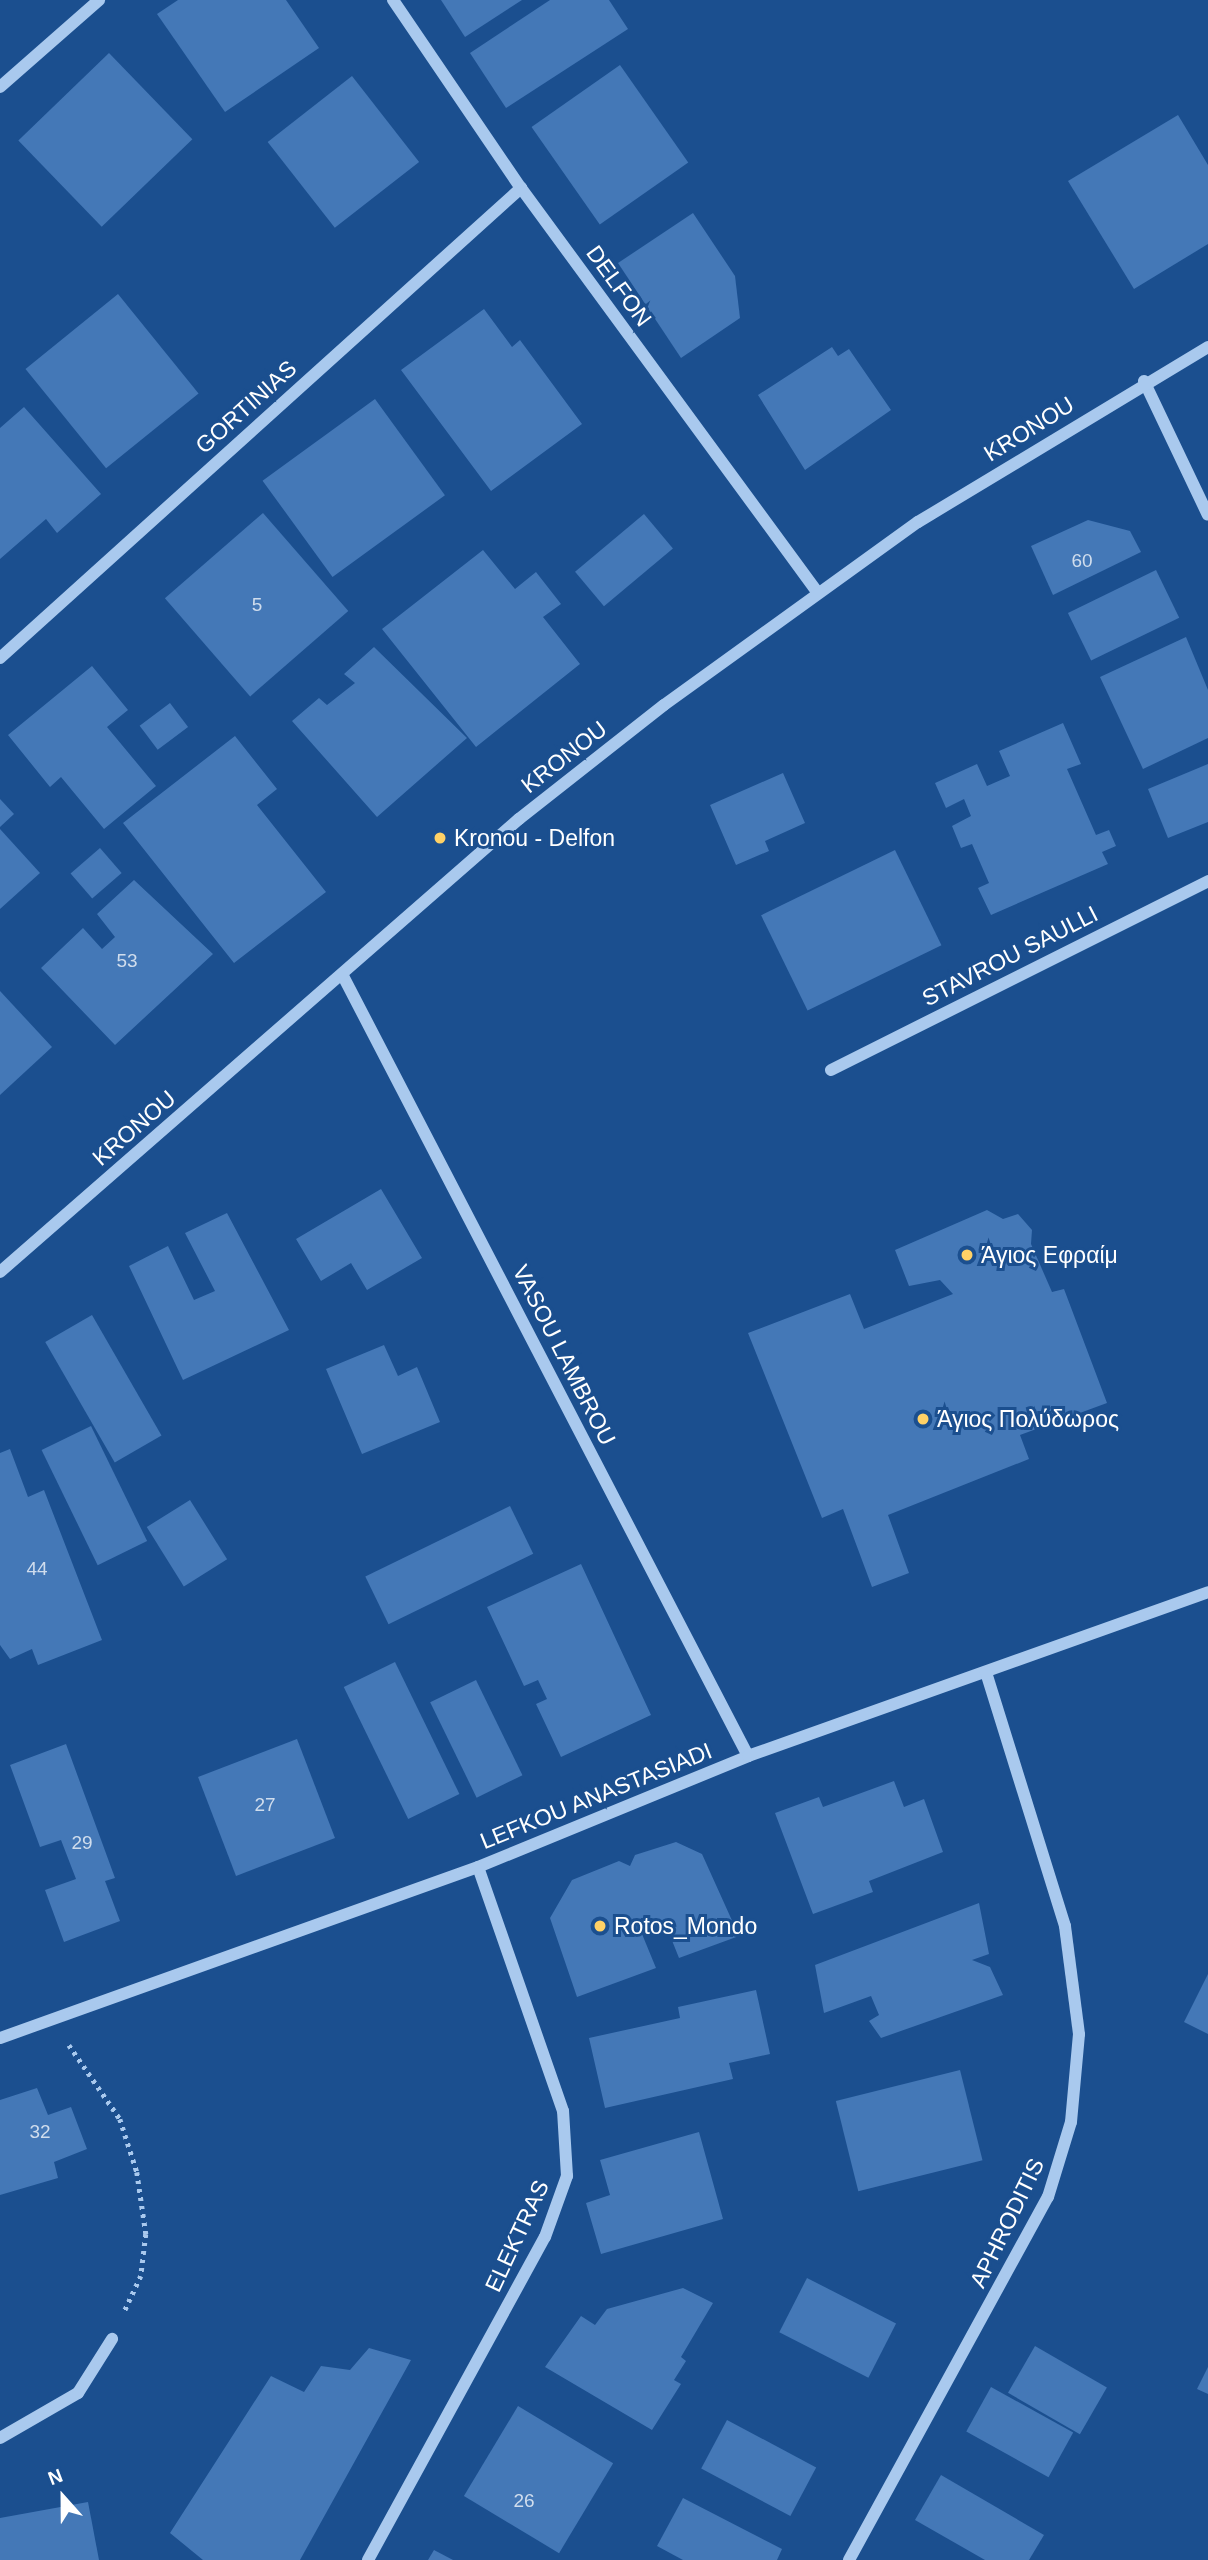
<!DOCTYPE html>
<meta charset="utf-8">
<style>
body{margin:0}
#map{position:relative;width:1208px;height:2560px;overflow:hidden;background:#1b4f8f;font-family:Helvetica,sans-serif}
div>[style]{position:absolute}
.building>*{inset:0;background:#4478b7;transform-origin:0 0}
.path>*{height:4.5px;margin-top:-2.25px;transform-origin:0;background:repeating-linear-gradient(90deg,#a9c9ee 0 3.5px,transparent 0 8.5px)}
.minor>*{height:12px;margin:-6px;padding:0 6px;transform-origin:6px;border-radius:6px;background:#a9c9ee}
.dots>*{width:19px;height:19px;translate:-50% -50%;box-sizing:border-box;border:4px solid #1b4f8f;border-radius:50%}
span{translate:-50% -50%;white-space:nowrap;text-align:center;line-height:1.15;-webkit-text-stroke:6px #1b4f8f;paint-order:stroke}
.number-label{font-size:19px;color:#d0dded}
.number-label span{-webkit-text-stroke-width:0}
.street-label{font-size:23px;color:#fff}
.poi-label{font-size:23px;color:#fff}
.left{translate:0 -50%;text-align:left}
.north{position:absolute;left:28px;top:2462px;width:70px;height:70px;-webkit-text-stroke:5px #1b4f8f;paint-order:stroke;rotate:339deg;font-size:19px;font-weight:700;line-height:28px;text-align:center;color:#fff}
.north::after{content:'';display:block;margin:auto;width:24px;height:32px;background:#fff;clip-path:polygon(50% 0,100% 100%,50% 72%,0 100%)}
</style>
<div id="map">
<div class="building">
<div style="clip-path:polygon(178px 0,286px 0,319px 48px,225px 112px,157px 14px)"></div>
<div style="clip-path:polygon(441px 0,522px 0,465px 37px)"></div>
<div style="clip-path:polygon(550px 0,609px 0,628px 29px,506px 108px,470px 53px)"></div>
<div style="left:109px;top:53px;width:120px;height:126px;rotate:46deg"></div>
<div style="left:620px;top:65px;width:119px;height:108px;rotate:55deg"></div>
<div style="left:352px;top:76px;width:109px;height:107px;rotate:52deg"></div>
<div style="clip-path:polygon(1178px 115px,1208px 165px,1208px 244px,1134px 289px,1068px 181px)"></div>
<div style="clip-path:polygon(693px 213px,735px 276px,740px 318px,681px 358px,618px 263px)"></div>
<div style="left:118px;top:294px;width:128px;height:119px;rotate:51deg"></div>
<div style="clip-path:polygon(484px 309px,512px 347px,520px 340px,582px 424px,491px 491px,401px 370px)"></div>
<div style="clip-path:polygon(832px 347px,838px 356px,849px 349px,891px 410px,805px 470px,758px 395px)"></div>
<div style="left:375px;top:399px;width:119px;height:139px;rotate:54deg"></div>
<div style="clip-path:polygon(24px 407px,101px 494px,57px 533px,46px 519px,0 559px,0 428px)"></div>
<div style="left:263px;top:513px;width:130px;height:130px;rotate:49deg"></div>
<div style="left:644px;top:514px;width:45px;height:90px;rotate:50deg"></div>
<div style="clip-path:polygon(1088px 520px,1130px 531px,1141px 552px,1053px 595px,1031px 546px)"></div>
<div style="clip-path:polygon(483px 550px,515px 589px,536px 572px,561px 604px,543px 617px,580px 664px,476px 747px,382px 629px)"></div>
<div style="left:1156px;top:570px;width:53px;height:98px;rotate:64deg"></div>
<div style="clip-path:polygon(1186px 637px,1208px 690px,1208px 738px,1143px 769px,1100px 677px)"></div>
<div style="clip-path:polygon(374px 647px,467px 738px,377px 817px,292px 721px,319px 698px,327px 705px,355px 683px,344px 674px)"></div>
<div style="clip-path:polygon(92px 666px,128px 710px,107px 727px,156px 786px,104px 829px,61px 777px,50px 787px,8px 735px)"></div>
<div style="left:170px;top:703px;width:30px;height:38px;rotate:53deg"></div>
<div style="clip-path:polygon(1063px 723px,1081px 764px,1067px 769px,1096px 835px,1109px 830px,1116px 846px,1102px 852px,1108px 864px,991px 915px,978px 888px,989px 883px,972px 844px,961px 848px,952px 826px,971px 816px,964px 799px,946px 808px,935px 783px,977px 764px,987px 786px,1010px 776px,999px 751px)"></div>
<div style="clip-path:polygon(235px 736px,277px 789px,257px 805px,326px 892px,234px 963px,123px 823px)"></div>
<div style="clip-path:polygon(1208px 764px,1208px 822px,1168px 838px,1148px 789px)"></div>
<div style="clip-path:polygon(783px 773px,805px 823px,765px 841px,769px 851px,736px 865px,710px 805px)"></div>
<div style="clip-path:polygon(0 799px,14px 814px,0 827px)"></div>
<div style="clip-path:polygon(0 829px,40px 873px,0 909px)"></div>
<div style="left:100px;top:848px;width:33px;height:39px;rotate:49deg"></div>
<div style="left:895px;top:850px;width:106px;height:149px;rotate:64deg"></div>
<div style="clip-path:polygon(134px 880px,213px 954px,115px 1045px,41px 968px,83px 928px,102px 949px,115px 937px,97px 914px)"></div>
<div style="clip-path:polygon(0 991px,52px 1047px,0 1095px)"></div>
<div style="clip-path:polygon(381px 1189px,422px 1258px,367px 1290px,351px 1263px,321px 1281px,296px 1239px)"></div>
<div style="clip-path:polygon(987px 1210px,1003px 1219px,1018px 1214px,1032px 1230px,1031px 1244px,1052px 1292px,1064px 1289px,1107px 1403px,1020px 1435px,1029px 1459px,888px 1515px,909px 1573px,872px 1587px,843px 1509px,822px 1518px,748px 1333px,850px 1294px,864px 1329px,953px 1294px,940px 1280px,909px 1286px,895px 1250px)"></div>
<div style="clip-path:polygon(227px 1213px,289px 1330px,183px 1380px,129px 1266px,168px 1246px,194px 1300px,215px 1291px,185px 1233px)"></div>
<div style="left:92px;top:1315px;width:139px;height:54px;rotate:60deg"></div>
<div style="clip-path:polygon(384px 1345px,398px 1376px,417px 1367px,440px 1422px,362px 1454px,326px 1369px)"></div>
<div style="left:91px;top:1426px;width:128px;height:55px;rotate:64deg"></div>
<div style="clip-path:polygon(10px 1449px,28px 1497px,44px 1490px,102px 1640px,38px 1665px,32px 1649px,10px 1659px,0 1645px,0 1453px)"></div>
<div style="left:190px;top:1500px;width:70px;height:51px;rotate:58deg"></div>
<div style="left:510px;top:1506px;width:53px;height:161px;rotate:64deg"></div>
<div style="clip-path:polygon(581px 1564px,651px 1715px,561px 1757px,536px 1704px,547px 1699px,538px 1680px,524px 1686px,487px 1607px)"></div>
<div style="left:395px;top:1662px;width:147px;height:57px;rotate:64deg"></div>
<div style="left:476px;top:1680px;width:106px;height:51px;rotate:64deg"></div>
<div style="left:297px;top:1739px;width:106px;height:106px;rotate:69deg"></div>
<div style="clip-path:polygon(66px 1744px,115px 1878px,105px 1881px,120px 1921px,64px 1942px,45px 1890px,76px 1879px,61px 1840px,40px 1847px,10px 1765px)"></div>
<div style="clip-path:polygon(894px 1781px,904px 1807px,924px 1799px,943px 1852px,869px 1881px,873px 1892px,813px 1914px,775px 1813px,819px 1797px,823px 1807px)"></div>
<div style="clip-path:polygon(676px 1842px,702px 1854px,739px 1936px,679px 1958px,665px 1923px,650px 1918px,642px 1934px,656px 1968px,577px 1997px,550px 1918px,572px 1880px,619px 1861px,630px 1866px,635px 1855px)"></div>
<div style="clip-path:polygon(979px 1903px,989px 1954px,972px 1960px,990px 1967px,1003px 1995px,881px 2038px,869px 2021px,879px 2015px,871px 1996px,824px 2013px,815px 1965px)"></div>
<div style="clip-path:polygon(1208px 1974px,1208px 2034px,1184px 2022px)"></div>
<div style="clip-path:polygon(756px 1990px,770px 2054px,729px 2063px,733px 2079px,605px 2108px,589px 2038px,680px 2018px,678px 2007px)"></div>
<div style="left:960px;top:2070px;width:93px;height:128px;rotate:76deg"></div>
<div style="clip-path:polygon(37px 2088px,48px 2115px,71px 2107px,87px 2149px,54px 2162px,58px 2178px,0 2195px,0 2100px)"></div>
<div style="clip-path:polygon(699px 2132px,723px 2219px,601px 2254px,586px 2203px,610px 2195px,600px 2160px)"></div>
<div style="left:807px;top:2278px;width:100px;height:61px;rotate:27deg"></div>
<div style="clip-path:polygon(683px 2288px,713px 2303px,681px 2357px,686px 2361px,674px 2380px,681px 2384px,652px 2430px,545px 2367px,581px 2316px,595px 2325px,607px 2309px)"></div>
<div style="left:1035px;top:2346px;width:83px;height:54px;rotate:30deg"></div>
<div style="clip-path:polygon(369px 2348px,411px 2360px,300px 2560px,203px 2560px,170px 2533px,271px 2376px,304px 2392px,321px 2366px,350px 2370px)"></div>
<div style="clip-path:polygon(1208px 2367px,1208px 2394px,1197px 2389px)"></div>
<div style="left:991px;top:2387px;width:94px;height:51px;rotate:29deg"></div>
<div style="left:518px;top:2406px;width:111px;height:105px;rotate:31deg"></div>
<div style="left:727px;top:2420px;width:101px;height:55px;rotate:28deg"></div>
<div style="clip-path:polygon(941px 2475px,1044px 2535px,1029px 2560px,985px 2560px,915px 2520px)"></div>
<div style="clip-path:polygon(683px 2498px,782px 2549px,777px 2560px,683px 2560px,657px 2546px)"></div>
<div style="clip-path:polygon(88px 2502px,99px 2560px,0 2560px,0 2518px)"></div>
<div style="clip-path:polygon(434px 2550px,453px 2560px,428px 2560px)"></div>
</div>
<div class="path">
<div style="left:69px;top:2045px;width:90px;rotate:55.4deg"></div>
<div style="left:120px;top:2119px;width:56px;rotate:72.2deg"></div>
<div style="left:137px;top:2172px;width:63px;rotate:81.7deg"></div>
<div style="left:146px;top:2234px;width:42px;rotate:96.8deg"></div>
<div style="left:141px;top:2276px;width:38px;rotate:115deg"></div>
</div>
<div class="minor">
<div style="left:393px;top:0;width:227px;rotate:55.8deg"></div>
<div style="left:521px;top:188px;width:502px;rotate:53.75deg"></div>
<div style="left:0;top:87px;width:132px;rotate:-41.3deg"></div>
<div style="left:1144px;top:381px;width:148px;rotate:64.5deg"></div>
<div style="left:0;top:658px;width:702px;rotate:-42.05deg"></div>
<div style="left:342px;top:974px;width:881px;rotate:62.56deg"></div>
<div style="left:831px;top:1070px;width:422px;rotate:-26.6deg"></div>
<div style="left:0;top:1272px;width:689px;rotate:-41.12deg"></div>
<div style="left:519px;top:819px;width:184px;rotate:-38.2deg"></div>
<div style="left:664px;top:705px;width:313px;rotate:-35.8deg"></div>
<div style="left:918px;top:522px;width:339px;rotate:-31.1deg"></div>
<div style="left:0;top:2038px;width:508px;rotate:-19.68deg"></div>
<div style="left:478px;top:1867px;width:292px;rotate:-22.3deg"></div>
<div style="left:748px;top:1756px;width:488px;rotate:-19.6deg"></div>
<div style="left:0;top:2438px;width:90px;rotate:-30deg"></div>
<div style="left:78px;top:2393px;width:64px;rotate:-57.8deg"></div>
<div style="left:368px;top:2560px;width:368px;rotate:-61.3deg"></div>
<div style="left:545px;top:2237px;width:65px;rotate:-70.2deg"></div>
<div style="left:567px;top:2176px;width:65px;rotate:-93.5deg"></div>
<div style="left:563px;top:2111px;width:258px;rotate:-109.2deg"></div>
<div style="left:849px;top:2560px;width:414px;rotate:-61.3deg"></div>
<div style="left:1048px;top:2197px;width:78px;rotate:-73deg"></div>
<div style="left:1071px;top:2122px;width:88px;rotate:-84.8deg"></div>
<div style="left:1079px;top:2034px;width:109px;rotate:-97.4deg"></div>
<div style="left:1065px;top:1926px;width:266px;rotate:-107.3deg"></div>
</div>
<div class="dots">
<div style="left:440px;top:838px;background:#ffd166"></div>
<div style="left:967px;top:1255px;background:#ffd166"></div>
<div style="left:923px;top:1419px;background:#ffd166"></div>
<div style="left:600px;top:1926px;background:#ffd166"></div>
</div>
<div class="number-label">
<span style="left:1082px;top:561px">60</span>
<span style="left:257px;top:605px">5</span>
<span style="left:127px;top:961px">53</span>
<span style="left:37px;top:1569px">44</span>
<span style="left:265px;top:1805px">27</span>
<span style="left:82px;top:1843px">29</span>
<span style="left:40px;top:2132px">32</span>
<span style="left:524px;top:2501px">26</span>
</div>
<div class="street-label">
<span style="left:619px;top:286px;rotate:54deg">DELFON</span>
<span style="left:246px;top:407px;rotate:-42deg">GORTINIAS</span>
<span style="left:1029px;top:429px;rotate:-32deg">KRONOU</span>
<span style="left:564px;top:757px;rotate:-38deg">KRONOU</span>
<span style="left:1010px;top:956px;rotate:-27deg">STAVROU SAULLI</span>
<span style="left:134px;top:1128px;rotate:-41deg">KRONOU</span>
<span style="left:564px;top:1355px;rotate:63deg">VASOU LAMBROU</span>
<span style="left:596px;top:1796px;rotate:-22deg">LEFKOU ANASTASIADI</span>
<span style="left:1007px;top:2223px;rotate:-64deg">APHRODITIS</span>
<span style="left:517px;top:2236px;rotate:-65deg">ELEKTRAS</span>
</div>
<div class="poi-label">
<span class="left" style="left:454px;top:838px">Kronou - Delfon</span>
<span class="left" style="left:981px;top:1255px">Άγιος Εφραίμ</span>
<span class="left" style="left:937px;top:1419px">Άγιος Πολύδωρος</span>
<span class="left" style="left:614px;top:1926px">Rotos_Mondo</span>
</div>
<div class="north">N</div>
</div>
